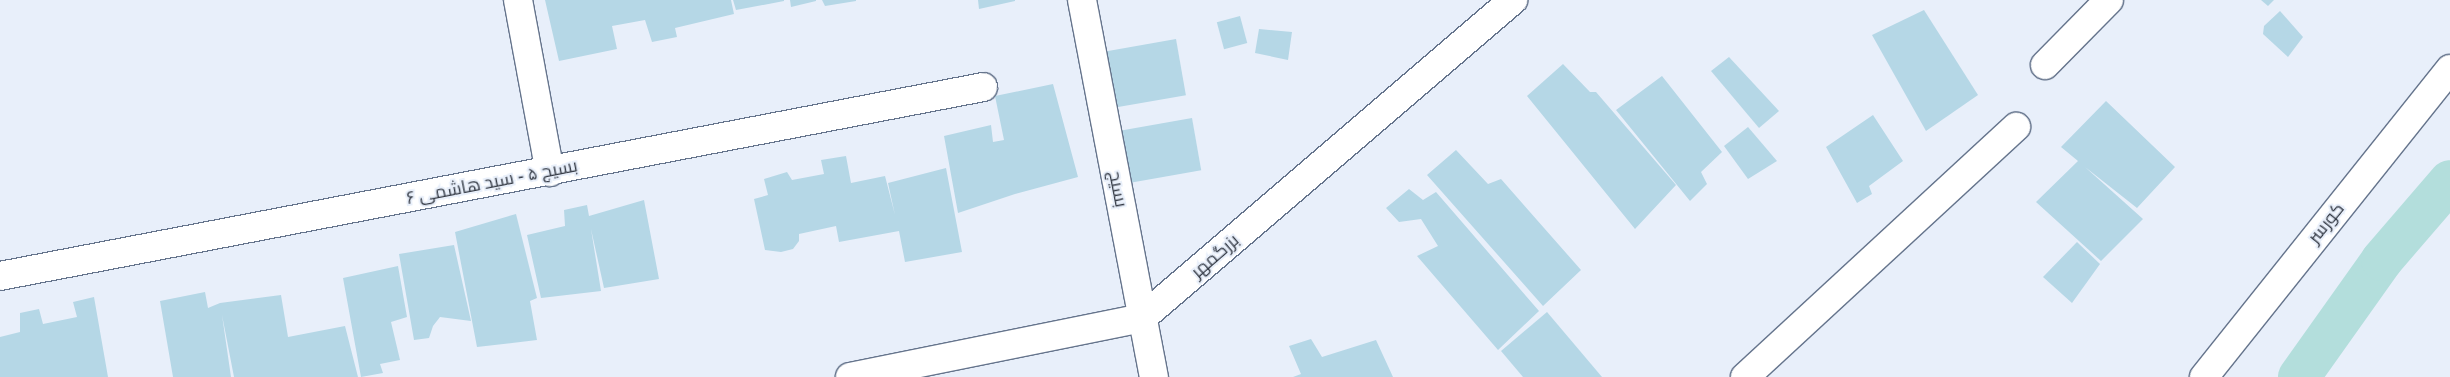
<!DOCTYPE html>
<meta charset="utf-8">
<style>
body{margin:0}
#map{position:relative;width:2450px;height:377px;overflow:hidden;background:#e8effa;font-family:Signika,Cairo,sans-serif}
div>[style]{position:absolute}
.canal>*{height:42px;margin:-21px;padding:0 21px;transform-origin:21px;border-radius:21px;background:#b3dedc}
.building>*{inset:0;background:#b5d7e6;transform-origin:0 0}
.roads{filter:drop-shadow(1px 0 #65748c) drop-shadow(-1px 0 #65748c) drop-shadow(0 1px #65748c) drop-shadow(0 -1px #65748c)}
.minor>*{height:28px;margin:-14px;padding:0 14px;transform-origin:14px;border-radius:14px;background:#fff}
span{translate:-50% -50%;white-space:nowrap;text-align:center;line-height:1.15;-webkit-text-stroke:4px #e8effa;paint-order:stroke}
.street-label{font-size:18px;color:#323843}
</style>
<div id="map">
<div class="canal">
<div style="left:2299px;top:377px;width:143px;rotate:-54.6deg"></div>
<div style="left:2382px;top:260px;width:104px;rotate:-49.3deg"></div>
</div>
<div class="building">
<div style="clip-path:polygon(545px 0,731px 0,734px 14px,675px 28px,677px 37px,652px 42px,645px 20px,612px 26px,617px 49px,559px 61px)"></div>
<div style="clip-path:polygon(733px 0,784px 0,784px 1px,736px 10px)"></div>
<div style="clip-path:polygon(790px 0,816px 0,816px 1px,791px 7px)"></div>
<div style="clip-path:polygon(822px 0,856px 0,856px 1px,825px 6px)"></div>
<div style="clip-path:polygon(978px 0,1015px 0,1015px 1px,979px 9px)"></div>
<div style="clip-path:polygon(2261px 0,2274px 0,2268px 6px)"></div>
<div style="clip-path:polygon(1924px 10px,1978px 95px,1926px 131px,1872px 35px)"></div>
<div style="clip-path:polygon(2280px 11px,2303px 37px,2288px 57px,2263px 34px,2264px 26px)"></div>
<div style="left:1240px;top:16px;width:28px;height:24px;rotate:75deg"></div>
<div style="clip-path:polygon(1259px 29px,1292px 32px,1288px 60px,1255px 53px)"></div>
<div style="left:1176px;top:39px;width:57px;height:79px;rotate:80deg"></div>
<div style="clip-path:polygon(1729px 57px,1779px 111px,1759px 128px,1711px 71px)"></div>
<div style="clip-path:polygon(1563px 64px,1590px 92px,1596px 92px,1676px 185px,1635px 229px,1527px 96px)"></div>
<div style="clip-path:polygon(1662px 76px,1722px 152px,1701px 172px,1707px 184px,1690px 201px,1616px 110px)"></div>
<div style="clip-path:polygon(1053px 84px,1078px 177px,1015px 194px,958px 213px,944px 136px,991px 125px,993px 142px,1004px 140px,995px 96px)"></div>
<div style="clip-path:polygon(2106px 101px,2175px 167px,2137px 208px,2085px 167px,2143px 219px,2101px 261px,2036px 202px,2078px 161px,2061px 147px)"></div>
<div style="clip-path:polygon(1873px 115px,1903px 161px,1869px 186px,1872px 194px,1857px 203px,1826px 147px)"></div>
<div style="left:1192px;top:118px;width:53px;height:79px;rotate:80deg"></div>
<div style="clip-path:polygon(1748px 127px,1777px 161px,1748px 179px,1724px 146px)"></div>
<div style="clip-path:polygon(1456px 150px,1488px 184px,1501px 179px,1581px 270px,1543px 306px,1427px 175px)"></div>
<div style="clip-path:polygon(846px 156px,851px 183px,885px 176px,895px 215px,888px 183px,946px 168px,962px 252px,905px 262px,899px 231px,839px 242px,836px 226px,799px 234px,799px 241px,793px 249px,781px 252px,765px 250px,754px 199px,768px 195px,764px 179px,787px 172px,792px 180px,824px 174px,821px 160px)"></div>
<div style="clip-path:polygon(1409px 189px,1423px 200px,1436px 192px,1539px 311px,1498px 350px,1417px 256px,1438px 246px,1421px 219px,1399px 222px,1386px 208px)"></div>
<div style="clip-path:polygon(644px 200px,659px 279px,604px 288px,591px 229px,601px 291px,541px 298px,527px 235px,565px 226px,564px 210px,587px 205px,589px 216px)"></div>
<div style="clip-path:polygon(516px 214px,537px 298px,530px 301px,537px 340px,477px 347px,455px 232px)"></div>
<div style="clip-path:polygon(2077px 242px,2100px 264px,2072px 303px,2043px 277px)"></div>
<div style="clip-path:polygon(454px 245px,471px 321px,440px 317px,433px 326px,429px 338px,414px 340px,399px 254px)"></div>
<div style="clip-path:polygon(398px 266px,407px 317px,391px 322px,400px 360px,380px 364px,383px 373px,361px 377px,343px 278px)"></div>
<div style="clip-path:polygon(205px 292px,208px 308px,220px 303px,281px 295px,288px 337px,345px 326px,358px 377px,234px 377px,222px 315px,231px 377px,173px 377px,160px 301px)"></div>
<div style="clip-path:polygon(94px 297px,108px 377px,0 377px,0 337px,20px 332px,20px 313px,39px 309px,43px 324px,77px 317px,73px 302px)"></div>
<div style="clip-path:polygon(1547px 312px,1602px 377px,1523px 377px,1501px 351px)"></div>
<div style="clip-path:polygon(1311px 339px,1322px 357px,1376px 340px,1393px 377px,1293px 377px,1301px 374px,1289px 346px)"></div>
</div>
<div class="roads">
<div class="minor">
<div style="left:518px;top:0;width:175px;rotate:79.5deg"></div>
<div style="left:1082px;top:0;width:384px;rotate:79.2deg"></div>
<div style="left:2045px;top:65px;width:91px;rotate:-45.4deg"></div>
<div style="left:0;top:276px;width:1001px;rotate:-10.88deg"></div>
<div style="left:850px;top:377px;width:298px;rotate:-11.4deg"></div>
<div style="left:1142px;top:318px;width:489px;rotate:-40.6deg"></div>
<div style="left:1745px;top:377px;width:369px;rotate:-42.7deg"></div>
<div style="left:2204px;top:377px;width:394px;rotate:-51.4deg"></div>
</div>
</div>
<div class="street-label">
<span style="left:492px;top:182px;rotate:-11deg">بسیج ۵ - سید هاشمی ۶</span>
<span style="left:1118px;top:189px;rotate:79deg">بسیج</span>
<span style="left:2326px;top:223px;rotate:-51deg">کورسر</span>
<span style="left:1215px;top:256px;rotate:-41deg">بزرگمهر</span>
</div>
</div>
